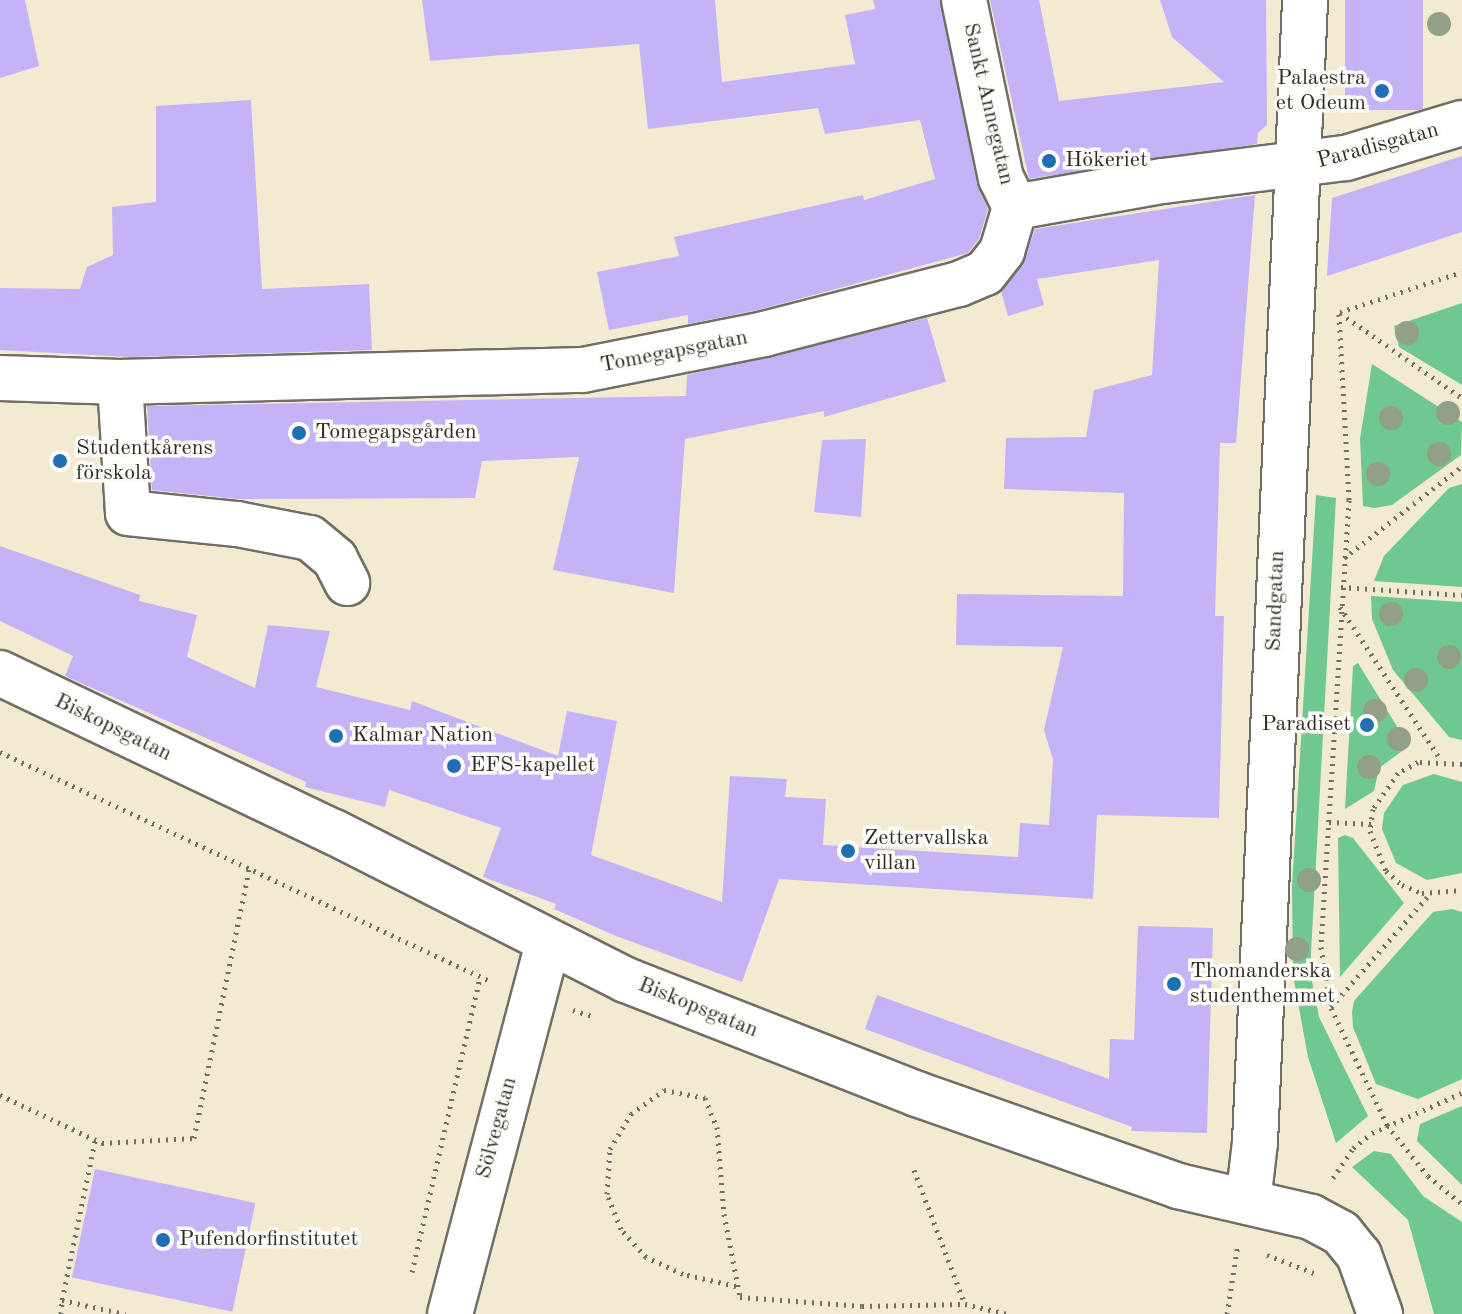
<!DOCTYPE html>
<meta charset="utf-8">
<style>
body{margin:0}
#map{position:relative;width:1462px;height:1314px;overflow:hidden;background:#f3ead2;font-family:"Old Standard TT",serif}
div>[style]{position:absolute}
.green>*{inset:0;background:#6ec88f}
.building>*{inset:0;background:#c5b3f7;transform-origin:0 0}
.path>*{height:5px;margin-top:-2.5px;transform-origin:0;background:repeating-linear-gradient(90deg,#716e65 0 2px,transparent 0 8px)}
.roads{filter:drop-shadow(2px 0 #716e65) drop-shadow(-2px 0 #716e65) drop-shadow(0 2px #716e65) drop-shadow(0 -2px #716e65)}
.minor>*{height:44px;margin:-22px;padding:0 22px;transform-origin:22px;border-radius:22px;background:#fff}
.trees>*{width:24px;height:24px;margin:-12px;border-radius:50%;background:#929f89}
.dots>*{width:22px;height:22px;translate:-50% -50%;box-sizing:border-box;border:4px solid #fdfcf7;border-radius:50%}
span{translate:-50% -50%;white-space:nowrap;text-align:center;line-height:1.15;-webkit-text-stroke:7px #fdfcf7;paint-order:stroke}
.poi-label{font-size:22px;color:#2b2b2b}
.right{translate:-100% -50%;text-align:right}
.left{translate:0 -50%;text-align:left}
.street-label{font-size:22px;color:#2b2b2b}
</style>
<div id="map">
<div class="green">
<div style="clip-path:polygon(1462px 303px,1462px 385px,1399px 347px,1394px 326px)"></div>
<div style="clip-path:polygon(1372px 364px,1462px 422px,1461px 455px,1392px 505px,1374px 508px,1363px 506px,1360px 439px)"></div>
<div style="clip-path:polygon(1462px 484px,1462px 587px,1374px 581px,1384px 556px,1449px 488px)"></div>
<div style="clip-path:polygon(1316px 495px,1336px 498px,1310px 971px,1319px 1017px,1368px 1116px,1336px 1143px,1308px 1057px,1293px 975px,1292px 886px)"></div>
<div style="clip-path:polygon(1371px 596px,1462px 602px,1462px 740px,1449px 737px,1393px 670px,1372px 619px)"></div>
<div style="clip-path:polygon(1358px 663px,1409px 746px,1379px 768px,1374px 791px,1345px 809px,1353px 666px)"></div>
<div style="clip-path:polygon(1434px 774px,1462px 782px,1462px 873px,1427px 880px,1396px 863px,1382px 829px,1384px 813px,1403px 785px)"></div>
<div style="clip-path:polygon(1345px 835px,1353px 838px,1404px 903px,1340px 977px,1338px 838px)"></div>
<div style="clip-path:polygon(1452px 909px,1462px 912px,1462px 1079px,1418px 1099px,1376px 1084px,1353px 1027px,1352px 1012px,1354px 1001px,1433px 912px)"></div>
<div style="clip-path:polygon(1462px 1106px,1462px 1185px,1417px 1141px,1420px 1124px)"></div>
<div style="clip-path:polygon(1374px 1151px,1391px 1154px,1423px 1196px,1462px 1222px,1462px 1314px,1434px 1314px,1408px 1220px,1352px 1167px)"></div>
</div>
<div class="building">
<div style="clip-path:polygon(0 0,25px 0,39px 66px,0 78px)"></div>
<div style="clip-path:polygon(422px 0,715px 0,722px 82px,855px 64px,845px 15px,875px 9px,873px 0,940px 0,977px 183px,988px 209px,979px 239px,968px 253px,758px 310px,688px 324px,688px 315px,609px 330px,597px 272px,679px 256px,674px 237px,863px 195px,864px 200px,935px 179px,920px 120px,825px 134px,818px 108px,648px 129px,639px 44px,430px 61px)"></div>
<div style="clip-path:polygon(990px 0,1039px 0,1059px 101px,1224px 82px,1172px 37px,1160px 0,1266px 0,1267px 125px,1258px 133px,1257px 144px,1029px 179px)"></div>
<div style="left:1345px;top:0;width:78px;height:110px"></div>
<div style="clip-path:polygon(251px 100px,262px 289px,369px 284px,372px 350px,129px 357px,0 350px,0 288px,80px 289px,87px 267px,113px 255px,112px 207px,156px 202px,156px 106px)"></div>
<div style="clip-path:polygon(1462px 156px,1462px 232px,1327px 276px,1332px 198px)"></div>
<div style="clip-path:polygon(1255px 195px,1236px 443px,1220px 443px,1215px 616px,1224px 616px,1219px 818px,1097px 815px,1093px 899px,779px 879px,742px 982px,616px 936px,554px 909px,556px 904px,483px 877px,501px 828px,389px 790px,385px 807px,305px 787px,306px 782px,65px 676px,73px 656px,0 621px,0 546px,140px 595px,139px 601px,197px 615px,187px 657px,255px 688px,268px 625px,330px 631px,316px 687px,410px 710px,412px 701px,558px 756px,567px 711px,617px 721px,591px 855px,722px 902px,730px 776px,787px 779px,785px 797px,826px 799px,823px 845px,1018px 857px,1020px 823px,1049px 825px,1053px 760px,1044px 730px,1063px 647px,956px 645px,957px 594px,1123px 596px,1124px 493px,1004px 489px,1006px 438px,1086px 437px,1094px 390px,1152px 375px,1159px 260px,1037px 279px,1044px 305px,1008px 316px,1001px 291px,1022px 266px,1035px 229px)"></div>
<div style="clip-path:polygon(927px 318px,946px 382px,824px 417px,824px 411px,685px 439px,674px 593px,553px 570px,579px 457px,482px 461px,475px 498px,237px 499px,152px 490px,147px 406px,686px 396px,687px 375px)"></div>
<div style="clip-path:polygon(866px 439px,861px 517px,814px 512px,822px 440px)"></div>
<div style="clip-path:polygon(1138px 926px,1213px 928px,1207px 1133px,1131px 1131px,1132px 1127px,865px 1029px,877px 995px,1109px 1079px,1110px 1039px,1134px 1040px)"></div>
<div style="left:95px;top:1169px;width:164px;height:111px;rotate:12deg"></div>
</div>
<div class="path">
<div style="left:1340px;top:312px;width:128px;rotate:-18.2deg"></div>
<div style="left:1340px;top:313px;width:149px;rotate:34.9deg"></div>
<div style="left:1339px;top:314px;width:186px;rotate:86.9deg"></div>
<div style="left:1349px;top:500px;width:448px;rotate:93.6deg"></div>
<div style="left:1321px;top:947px;width:62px;rotate:80.7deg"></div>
<div style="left:1331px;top:1008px;width:130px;rotate:64.4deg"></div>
<div style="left:1387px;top:1125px;width:65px;rotate:51.2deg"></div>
<div style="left:1428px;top:1176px;width:44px;rotate:39.5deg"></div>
<div style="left:1344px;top:558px;width:150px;rotate:-37.9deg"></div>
<div style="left:1341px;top:587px;width:121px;rotate:3.8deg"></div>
<div style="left:1340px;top:607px;width:183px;rotate:56.6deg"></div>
<div style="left:0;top:752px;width:543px;rotate:25.06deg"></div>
<div style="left:1462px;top:764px;width:44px;rotate:-177.4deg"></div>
<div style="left:1418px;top:762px;width:23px;rotate:151deg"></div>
<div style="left:1398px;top:773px;width:44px;rotate:124.8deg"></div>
<div style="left:1373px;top:809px;width:22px;rotate:98deg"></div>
<div style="left:1370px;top:831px;width:43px;rotate:68.2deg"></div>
<div style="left:1386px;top:871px;width:21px;rotate:41deg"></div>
<div style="left:1402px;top:885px;width:22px;rotate:22deg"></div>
<div style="left:1422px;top:893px;width:40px;rotate:-4.3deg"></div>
<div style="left:1329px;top:822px;width:42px;rotate:2.7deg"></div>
<div style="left:1331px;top:1007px;width:150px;rotate:-48.8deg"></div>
<div style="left:573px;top:1010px;width:22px;rotate:18deg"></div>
<div style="left:0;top:1095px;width:113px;rotate:25.2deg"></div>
<div style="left:102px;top:1143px;width:92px;rotate:-3.1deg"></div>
<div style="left:194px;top:1138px;width:274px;rotate:-78.4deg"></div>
<div style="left:95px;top:1141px;width:162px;rotate:101.7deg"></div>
<div style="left:62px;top:1300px;width:65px;rotate:12.5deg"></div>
<div style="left:914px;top:1170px;width:143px;rotate:69.2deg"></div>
<div style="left:965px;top:1304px;width:43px;rotate:13.4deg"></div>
<div style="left:1333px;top:1178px;width:36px;rotate:-56deg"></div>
<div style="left:1353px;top:1148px;width:24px;rotate:-38deg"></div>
<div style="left:1372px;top:1133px;width:98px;rotate:-24deg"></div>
<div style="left:1267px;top:1255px;width:50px;rotate:21deg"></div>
<div style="left:412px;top:1272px;width:303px;rotate:-77deg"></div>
<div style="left:736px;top:1286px;width:54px;rotate:-167.2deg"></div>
<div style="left:683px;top:1274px;width:41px;rotate:-155.3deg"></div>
<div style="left:646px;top:1257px;width:38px;rotate:-132deg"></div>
<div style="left:621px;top:1229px;width:38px;rotate:-112deg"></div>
<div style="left:607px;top:1194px;width:45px;rotate:-86.2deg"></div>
<div style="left:610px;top:1149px;width:41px;rotate:-59deg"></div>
<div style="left:631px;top:1114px;width:41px;rotate:-36deg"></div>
<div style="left:664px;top:1090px;width:42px;rotate:11deg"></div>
<div style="left:705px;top:1098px;width:31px;rotate:68deg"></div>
<div style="left:717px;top:1127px;width:87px;rotate:85.4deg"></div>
<div style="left:724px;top:1214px;width:85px;rotate:79.1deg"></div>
<div style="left:740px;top:1297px;width:122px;rotate:4.2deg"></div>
<div style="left:862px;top:1306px;width:103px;rotate:-1.1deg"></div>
<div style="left:61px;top:1314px;width:14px;rotate:-86deg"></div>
<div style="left:1227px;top:1314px;width:71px;rotate:-81.1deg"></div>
</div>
<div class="roads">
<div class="minor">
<div style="left:964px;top:0;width:182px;rotate:78.3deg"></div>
<div style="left:1001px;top:178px;width:32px;rotate:64deg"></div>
<div style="left:1015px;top:207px;width:150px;rotate:-10deg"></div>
<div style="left:1163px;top:181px;width:184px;rotate:-7.2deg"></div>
<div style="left:1346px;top:158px;width:121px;rotate:-16.8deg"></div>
<div style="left:0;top:378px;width:120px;rotate:1.9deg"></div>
<div style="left:120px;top:382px;width:463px;rotate:-1.5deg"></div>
<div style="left:583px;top:370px;width:185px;rotate:-11.2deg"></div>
<div style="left:764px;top:334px;width:201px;rotate:-14.4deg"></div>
<div style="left:959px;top:284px;width:28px;rotate:-23deg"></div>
<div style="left:985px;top:273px;width:28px;rotate:-52deg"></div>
<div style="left:1002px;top:251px;width:46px;rotate:-73.5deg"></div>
<div style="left:120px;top:382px;width:131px;rotate:86.5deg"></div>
<div style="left:128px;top:513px;width:110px;rotate:5.8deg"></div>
<div style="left:237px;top:524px;width:74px;rotate:10.9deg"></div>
<div style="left:310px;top:538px;width:33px;rotate:40deg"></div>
<div style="left:335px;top:559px;width:27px;rotate:63deg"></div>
<div style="left:0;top:673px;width:370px;rotate:25.5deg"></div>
<div style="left:334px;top:832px;width:327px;rotate:26.9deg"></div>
<div style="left:626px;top:980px;width:313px;rotate:21.4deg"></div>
<div style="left:917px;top:1094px;width:277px;rotate:19.4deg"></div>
<div style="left:1178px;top:1186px;width:137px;rotate:13.1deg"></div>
<div style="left:1311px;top:1217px;width:34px;rotate:28deg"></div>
<div style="left:1341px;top:1233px;width:28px;rotate:51deg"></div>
<div style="left:1359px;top:1255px;width:63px;rotate:70.4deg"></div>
<div style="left:1248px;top:1202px;width:60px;rotate:-83.3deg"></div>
<div style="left:1255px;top:1142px;width:1143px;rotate:-87.49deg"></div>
<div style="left:450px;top:1314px;width:384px;rotate:-75.2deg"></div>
</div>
</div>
<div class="trees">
<div style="left:1439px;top:24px"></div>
<div style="left:1407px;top:333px"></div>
<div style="left:1448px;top:413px"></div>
<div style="left:1391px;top:418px"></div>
<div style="left:1439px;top:454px"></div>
<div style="left:1378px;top:474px"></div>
<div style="left:1391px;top:614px"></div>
<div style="left:1449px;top:657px"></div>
<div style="left:1416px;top:680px"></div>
<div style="left:1375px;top:711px"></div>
<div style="left:1399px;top:739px"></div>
<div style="left:1369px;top:767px"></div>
<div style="left:1309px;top:880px"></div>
<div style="left:1297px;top:949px"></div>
</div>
<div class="dots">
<div style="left:1382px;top:91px;background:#1f6fb2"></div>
<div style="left:1049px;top:161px;background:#1f6fb2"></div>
<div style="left:299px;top:433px;background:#1f6fb2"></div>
<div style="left:60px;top:461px;background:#1f6fb2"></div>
<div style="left:1367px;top:725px;background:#1f6fb2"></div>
<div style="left:336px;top:736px;background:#1f6fb2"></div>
<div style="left:454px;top:766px;background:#1f6fb2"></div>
<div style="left:848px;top:851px;background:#1f6fb2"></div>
<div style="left:1174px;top:984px;background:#1f6fb2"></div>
<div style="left:163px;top:1240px;background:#1f6fb2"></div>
</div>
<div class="poi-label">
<span class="right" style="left:1366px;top:91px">Palaestra<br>et Odeum</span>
<span class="left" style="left:1065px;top:161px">Hökeriet</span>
<span class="left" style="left:315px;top:433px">Tomegapsgården</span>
<span class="left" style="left:76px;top:461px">Studentkårens<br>förskola</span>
<span class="right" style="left:1351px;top:725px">Paradiset</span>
<span class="left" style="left:352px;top:736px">Kalmar Nation</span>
<span class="left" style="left:470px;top:766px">EFS-kapellet</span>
<span class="left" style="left:864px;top:851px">Zettervallska<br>villan</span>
<span class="left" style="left:1190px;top:984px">Thomanderska<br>studenthemmet</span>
<span class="left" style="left:179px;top:1240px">Pufendorfinstitutet</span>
</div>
<div class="street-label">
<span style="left:988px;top:104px;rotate:77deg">Sankt Annegatan</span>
<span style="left:1378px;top:146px;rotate:-15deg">Paradisgatan</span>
<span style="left:674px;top:352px;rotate:-11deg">Tomegapsgatan</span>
<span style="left:1276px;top:601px;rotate:-88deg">Sandgatan</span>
<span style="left:113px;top:728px;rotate:26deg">Biskopsgatan</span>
<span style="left:698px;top:1008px;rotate:22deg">Biskopsgatan</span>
<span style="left:497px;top:1128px;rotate:-75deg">Sölvegatan</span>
</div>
</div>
